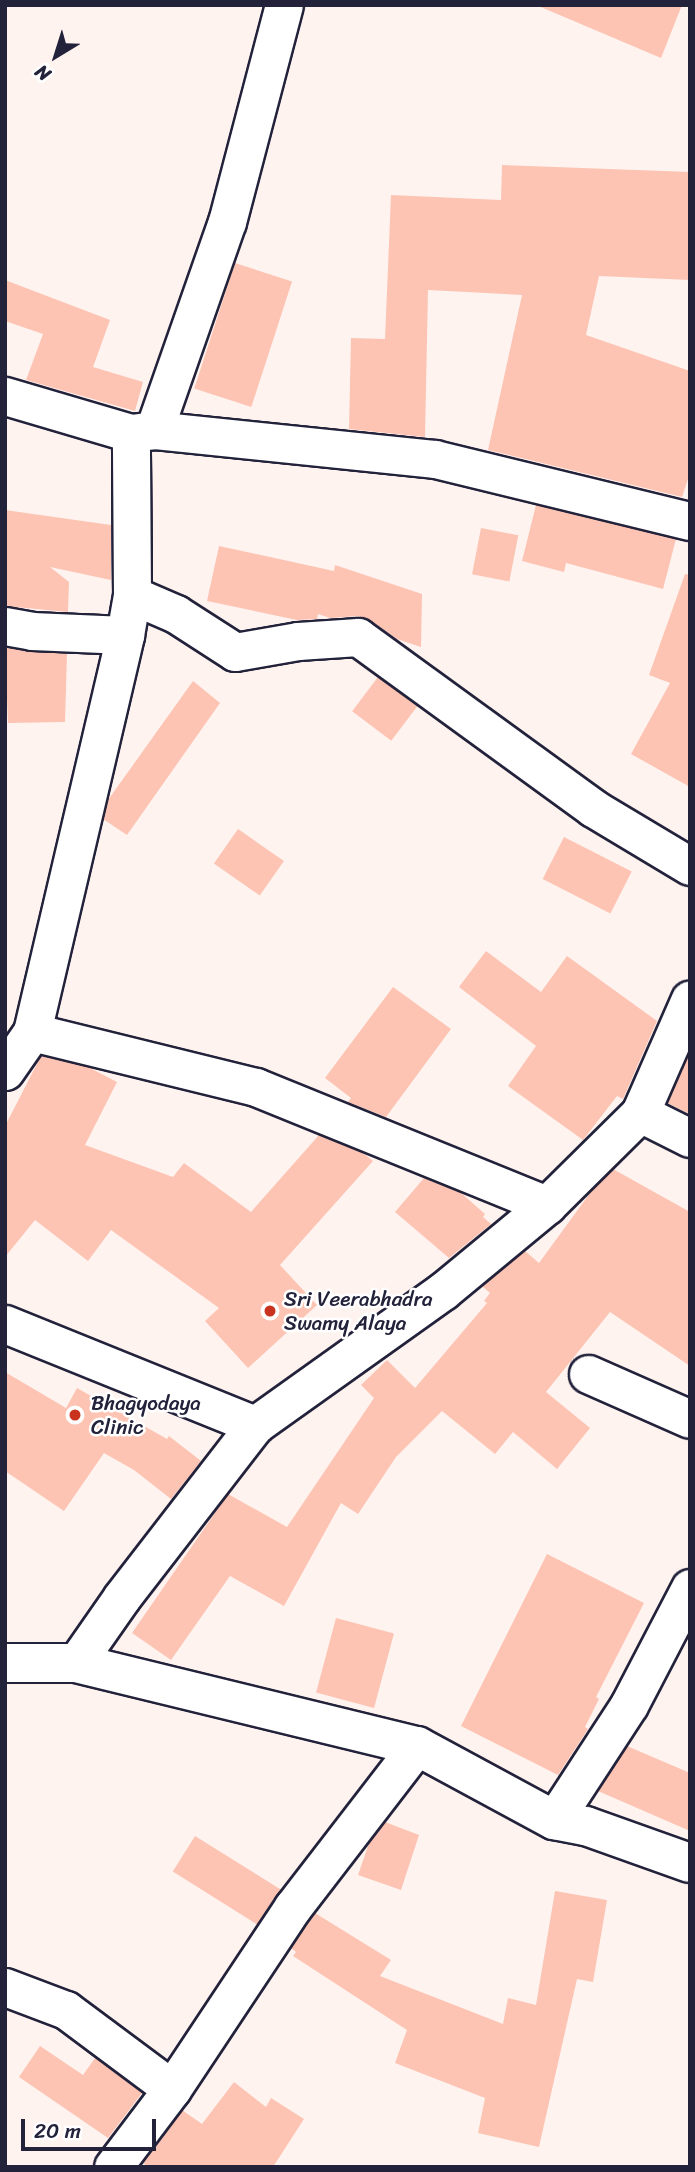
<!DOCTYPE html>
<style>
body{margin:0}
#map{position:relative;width:695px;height:2172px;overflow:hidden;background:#fff3f0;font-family:Sriracha,sans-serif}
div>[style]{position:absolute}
.building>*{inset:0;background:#fdc4b3;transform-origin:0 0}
.roads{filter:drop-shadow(2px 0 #22223b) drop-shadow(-2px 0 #22223b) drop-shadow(0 2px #22223b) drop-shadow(0 -2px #22223b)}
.minor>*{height:37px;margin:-18.5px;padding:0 18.5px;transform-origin:18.5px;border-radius:18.5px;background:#fff}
.tertiary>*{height:38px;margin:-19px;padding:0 19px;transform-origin:19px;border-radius:19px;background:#fff}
.dots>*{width:19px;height:19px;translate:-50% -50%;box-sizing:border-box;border:4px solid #fff;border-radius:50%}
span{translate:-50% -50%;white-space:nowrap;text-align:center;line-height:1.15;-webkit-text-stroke:5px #fff;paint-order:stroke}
.poi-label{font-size:21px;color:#22223b}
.left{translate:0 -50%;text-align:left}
.frame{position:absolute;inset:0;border:7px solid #22223b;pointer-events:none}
.north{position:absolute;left:21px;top:21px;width:70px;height:70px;-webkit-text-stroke:5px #fff;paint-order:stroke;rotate:218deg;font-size:19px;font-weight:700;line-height:28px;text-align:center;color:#22223b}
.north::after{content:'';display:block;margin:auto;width:24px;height:32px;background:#22223b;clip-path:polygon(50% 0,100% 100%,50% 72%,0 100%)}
.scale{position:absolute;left:21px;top:2119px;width:135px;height:32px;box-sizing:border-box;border:4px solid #22223b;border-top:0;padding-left:9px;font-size:21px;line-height:24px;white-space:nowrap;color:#22223b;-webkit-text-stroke:5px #fff;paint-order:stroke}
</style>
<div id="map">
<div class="building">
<div style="clip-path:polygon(536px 5px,682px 5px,661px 58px)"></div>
<div style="clip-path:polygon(502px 165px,690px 172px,690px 280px,599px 276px,586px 335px,690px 371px,690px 473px,682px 497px,488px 450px,522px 295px,428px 290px,425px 437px,349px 429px,351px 338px,385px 339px,391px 195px,501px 200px)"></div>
<div style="left:235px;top:263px;width:60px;height:132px;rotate:18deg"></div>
<div style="clip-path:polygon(5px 280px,110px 320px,93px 367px,143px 382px,135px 411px,26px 380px,43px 334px,5px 321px)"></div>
<div style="clip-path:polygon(536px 505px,676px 539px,663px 589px,566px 563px,564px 572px,522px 561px)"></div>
<div style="clip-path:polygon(5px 510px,111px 525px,111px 580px,50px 567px,69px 582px,68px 612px,5px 606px)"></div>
<div style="left:481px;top:528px;width:38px;height:47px;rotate:11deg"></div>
<div style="clip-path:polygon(219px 546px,334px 571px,335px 565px,422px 594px,421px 647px,397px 639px,370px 620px,358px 616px,330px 618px,318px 614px,317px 619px,297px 620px,207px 601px)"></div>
<div style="clip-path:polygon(685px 574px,690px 575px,690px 787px,631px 754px,670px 683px,649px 675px)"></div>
<div style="clip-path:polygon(5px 647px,67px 654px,65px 722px,8px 723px)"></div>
<div style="left:378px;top:677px;width:49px;height:43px;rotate:37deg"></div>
<div style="clip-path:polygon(193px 681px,220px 703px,127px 835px,103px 819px,108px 800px)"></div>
<div style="left:238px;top:829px;width:56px;height:42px;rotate:35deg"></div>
<div style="left:564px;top:837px;width:76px;height:47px;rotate:27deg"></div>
<div style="clip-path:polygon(486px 951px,541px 992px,567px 956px,657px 1021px,623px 1099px,617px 1096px,583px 1140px,508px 1086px,536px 1046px,459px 987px)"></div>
<div style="clip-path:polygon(393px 987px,451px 1029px,386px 1117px,348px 1102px,351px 1098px,325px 1078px)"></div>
<div style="clip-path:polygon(690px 1052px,690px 1114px,667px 1103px)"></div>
<div style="clip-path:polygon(41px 1056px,88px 1067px,117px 1082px,85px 1145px,173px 1177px,184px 1163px,251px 1212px,319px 1135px,363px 1153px,373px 1161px,280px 1265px,317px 1305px,248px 1368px,205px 1321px,219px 1308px,111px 1230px,88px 1261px,35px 1220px,5px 1257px,5px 1126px)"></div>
<div style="clip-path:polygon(613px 1169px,690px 1212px,690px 1366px,610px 1312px,546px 1392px,590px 1428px,557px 1469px,513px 1432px,495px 1454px,442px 1411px,396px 1457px,358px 1514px,341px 1503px,284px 1606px,230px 1576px,171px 1660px,132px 1633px,228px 1494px,287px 1527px,374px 1398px,361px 1385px,387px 1360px,415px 1388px,487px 1303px,484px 1301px,490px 1293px,482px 1286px,525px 1251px,539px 1263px,593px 1189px)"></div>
<div style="clip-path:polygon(424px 1178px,461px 1193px,485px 1214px,483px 1217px,491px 1224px,449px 1258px,395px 1212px)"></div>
<div style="clip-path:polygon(5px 1372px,66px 1408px,77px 1388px,167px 1439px,169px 1436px,201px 1461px,171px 1499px,134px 1470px,104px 1453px,64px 1511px,5px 1471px)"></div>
<div style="clip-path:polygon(547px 1554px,644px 1603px,596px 1697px,599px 1699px,585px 1727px,588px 1729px,558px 1775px,461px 1726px)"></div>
<div style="left:336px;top:1618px;width:60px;height:77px;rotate:15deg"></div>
<div style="clip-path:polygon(627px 1746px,690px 1773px,690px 1831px,598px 1791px)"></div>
<div style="clip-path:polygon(385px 1822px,419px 1835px,401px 1890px,358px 1875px,369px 1843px)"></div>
<div style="left:195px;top:1836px;width:101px;height:42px;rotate:32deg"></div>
<div style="clip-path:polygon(555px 1891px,607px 1900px,593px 1982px,577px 1979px,539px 2147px,478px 2133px,485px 2098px,395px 2063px,407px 2030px,293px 1956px,296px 1952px,291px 1948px,315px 1913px,391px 1960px,380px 1976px,503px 2024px,508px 1998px,536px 2005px)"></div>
<div style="clip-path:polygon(40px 2046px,83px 2075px,95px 2058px,142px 2093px,108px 2138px,19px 2077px)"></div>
<div style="clip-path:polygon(234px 2082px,266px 2107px,271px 2098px,304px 2119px,273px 2167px,148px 2167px,143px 2163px,182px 2110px,202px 2124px)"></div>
</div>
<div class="roads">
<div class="minor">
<div style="left:5px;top:396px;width:131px;rotate:16.4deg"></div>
<div style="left:154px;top:430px;width:220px;rotate:-70.7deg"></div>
<div style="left:227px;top:222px;width:224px;rotate:-75.3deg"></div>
<div style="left:132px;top:595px;width:48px;rotate:23.4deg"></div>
<div style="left:176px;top:614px;width:70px;rotate:32.8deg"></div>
<div style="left:235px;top:652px;width:64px;rotate:-9.9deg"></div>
<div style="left:298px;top:641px;width:60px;rotate:-3.8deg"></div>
<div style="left:358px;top:637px;width:291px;rotate:36deg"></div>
<div style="left:593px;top:808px;width:113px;rotate:30.9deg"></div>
<div style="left:5px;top:626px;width:27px;rotate:10deg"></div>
<div style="left:32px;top:631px;width:93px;rotate:2.5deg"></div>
<div style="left:125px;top:635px;width:41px;rotate:-80.1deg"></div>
<div style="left:132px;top:595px;width:162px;rotate:-90.4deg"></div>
<div style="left:131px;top:433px;width:23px;rotate:-7deg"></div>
<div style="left:154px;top:430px;width:282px;rotate:5.9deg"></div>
<div style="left:435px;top:459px;width:262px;rotate:13.7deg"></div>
<div style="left:32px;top:1032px;width:408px;rotate:-76.8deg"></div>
<div style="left:5px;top:1071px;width:47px;rotate:-55.3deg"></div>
<div style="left:32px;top:1032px;width:231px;rotate:13.8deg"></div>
<div style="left:256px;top:1087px;width:314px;rotate:22.1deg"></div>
<div style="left:640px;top:1113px;width:56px;rotate:26.6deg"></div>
<div style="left:5px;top:1324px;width:270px;rotate:22deg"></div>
<div style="left:588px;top:1374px;width:111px;rotate:23.8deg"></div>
<div style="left:76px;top:1663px;width:80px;rotate:-55.1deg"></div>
<div style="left:122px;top:1597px;width:217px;rotate:-52.3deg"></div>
<div style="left:255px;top:1425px;width:231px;rotate:-35.5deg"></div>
<div style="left:443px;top:1291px;width:135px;rotate:-39.6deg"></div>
<div style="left:547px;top:1205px;width:131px;rotate:-44.7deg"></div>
<div style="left:640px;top:1113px;width:124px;rotate:-66.3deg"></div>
<div style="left:554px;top:1820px;width:137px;rotate:-56.9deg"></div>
<div style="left:629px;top:1705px;width:132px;rotate:-62.5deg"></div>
<div style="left:5px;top:1987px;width:65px;rotate:20.7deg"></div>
<div style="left:66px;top:2010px;width:132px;rotate:36.7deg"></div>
<div style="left:172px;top:2089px;width:219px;rotate:-56.4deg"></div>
<div style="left:293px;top:1907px;width:203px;rotate:-52.4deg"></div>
<div style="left:113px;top:2167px;width:98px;rotate:-52.9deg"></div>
</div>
<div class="tertiary">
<div style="left:5px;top:1663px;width:71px"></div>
<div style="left:76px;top:1663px;width:351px;rotate:13.7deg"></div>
<div style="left:417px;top:1746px;width:156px;rotate:28.4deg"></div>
<div style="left:554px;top:1820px;width:33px;rotate:11deg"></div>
<div style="left:586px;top:1826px;width:110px;rotate:19.6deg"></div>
</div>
</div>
<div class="dots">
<div style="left:270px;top:1311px;background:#c8321e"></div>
<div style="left:75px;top:1415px;background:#c8321e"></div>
</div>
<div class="poi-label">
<span class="left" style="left:284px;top:1311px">Sri Veerabhadra<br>Swamy Alaya</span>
<span class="left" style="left:91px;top:1415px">Bhagyodaya<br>Clinic</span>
</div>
<div class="frame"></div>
<div class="north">N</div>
<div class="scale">20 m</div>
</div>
